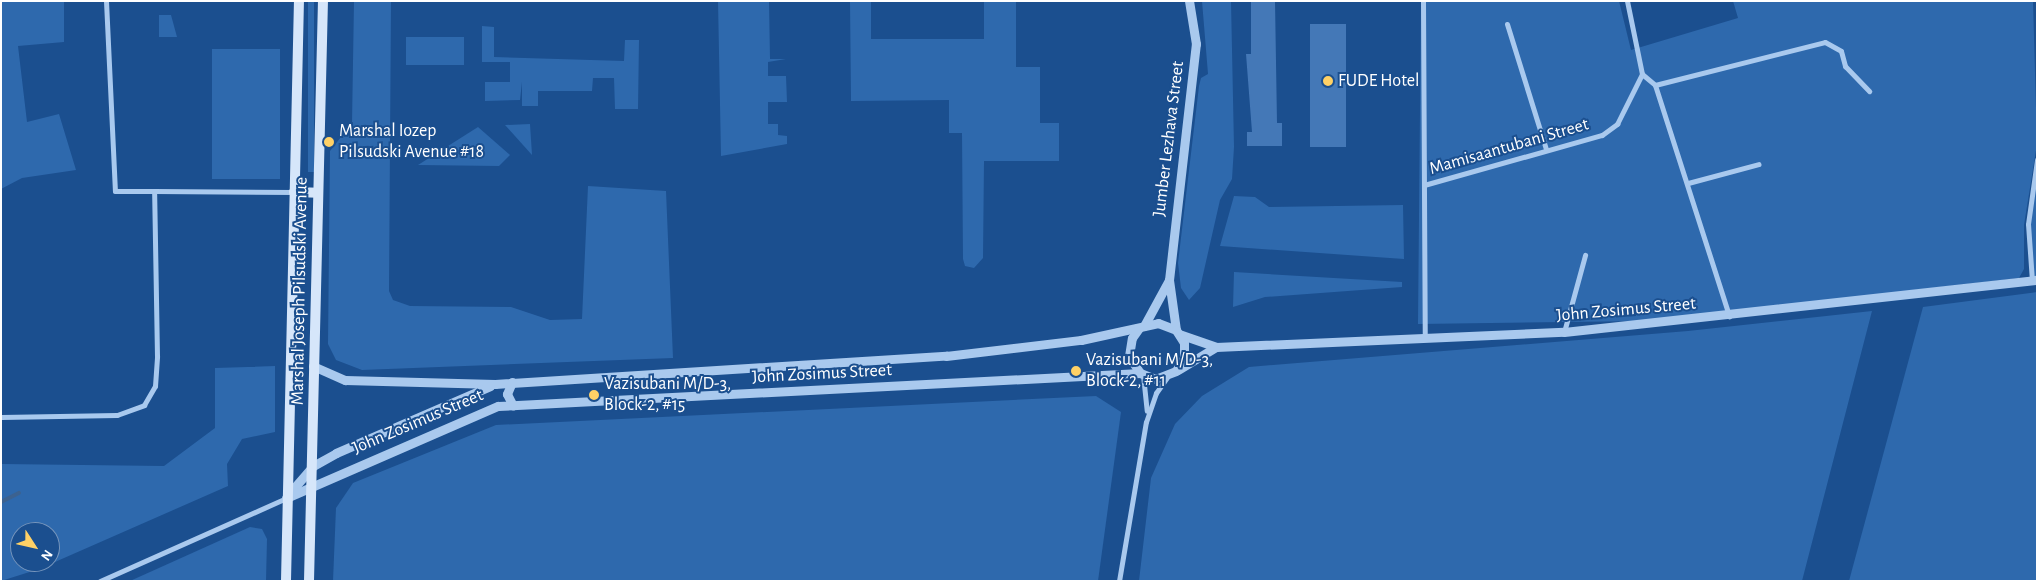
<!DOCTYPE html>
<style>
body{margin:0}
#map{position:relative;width:2038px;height:582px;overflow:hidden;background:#1b4f8f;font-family:"Alegreya Sans",sans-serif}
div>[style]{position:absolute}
.green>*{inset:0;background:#2e69ad;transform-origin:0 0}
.stream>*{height:4px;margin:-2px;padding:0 2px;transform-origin:2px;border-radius:2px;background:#3c6290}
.building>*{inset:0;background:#4478b7;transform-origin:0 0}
.minor>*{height:5px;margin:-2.5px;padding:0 2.5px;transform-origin:2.5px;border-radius:2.5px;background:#a9c9ee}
.tertiary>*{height:9px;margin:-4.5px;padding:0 4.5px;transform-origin:4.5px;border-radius:4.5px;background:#a9c9ee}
.secondary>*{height:10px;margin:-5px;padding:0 5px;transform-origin:5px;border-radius:5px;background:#d6e6fa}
.dots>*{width:14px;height:14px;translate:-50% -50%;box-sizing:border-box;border:2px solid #1b4f8f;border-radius:50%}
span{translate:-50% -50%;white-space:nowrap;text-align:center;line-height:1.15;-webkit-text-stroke:4px #1b4f8f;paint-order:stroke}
.poi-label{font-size:18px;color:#fff}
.left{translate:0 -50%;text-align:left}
.street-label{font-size:18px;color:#fff}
.frame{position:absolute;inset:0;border:2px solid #fff;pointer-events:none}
.north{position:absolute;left:10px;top:522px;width:50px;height:50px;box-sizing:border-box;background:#1b4f8f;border:1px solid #7695bc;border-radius:50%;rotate:125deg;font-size:14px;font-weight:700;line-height:20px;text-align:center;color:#fff}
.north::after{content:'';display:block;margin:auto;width:18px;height:22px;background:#ffd166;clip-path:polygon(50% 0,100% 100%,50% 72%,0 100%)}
</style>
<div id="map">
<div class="green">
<div style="clip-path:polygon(1px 1px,64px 1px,64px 42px,18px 46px,27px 122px,59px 114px,76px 170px,22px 178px,1px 189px)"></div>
<div style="left:308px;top:1px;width:6px;height:171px"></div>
<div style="clip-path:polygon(354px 1px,391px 1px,389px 291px,393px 300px,410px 306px,511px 307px,550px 320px,582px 319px,588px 186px,666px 191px,673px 358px,362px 370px,336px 360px,328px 344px,330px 151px,352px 123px)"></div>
<div style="clip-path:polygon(718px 1px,769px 1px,770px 59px,786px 59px,768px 62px,768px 76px,786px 76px,787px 102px,768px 102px,768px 124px,778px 124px,778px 135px,787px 136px,787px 144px,721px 156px)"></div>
<div style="clip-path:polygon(850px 1px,871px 1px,871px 39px,984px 39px,984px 1px,1016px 1px,1016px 67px,1040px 67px,1040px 123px,1059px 123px,1059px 161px,984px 161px,983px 258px,974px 268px,965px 266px,963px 259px,962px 133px,949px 133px,949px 100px,851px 101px)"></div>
<div style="clip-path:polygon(1202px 1px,1231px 1px,1234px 147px,1232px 179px,1220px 200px,1200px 288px,1189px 300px,1181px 288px,1178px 263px,1199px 86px,1201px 78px,1208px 74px)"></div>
<div style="clip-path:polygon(1421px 1px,1619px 1px,1631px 50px,1738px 18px,1733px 1px,2033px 1px,2037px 144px,2024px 225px,2024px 269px,2019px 278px,1649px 321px,1418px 324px)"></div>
<div style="clip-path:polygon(159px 15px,171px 15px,177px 37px,159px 37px)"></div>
<div style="clip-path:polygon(482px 26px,494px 27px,494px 57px,624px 61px,625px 40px,639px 40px,638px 109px,615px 109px,614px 78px,593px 78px,592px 91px,538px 91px,538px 106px,522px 106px,522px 82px,520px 100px,485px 101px,485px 82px,510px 82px,510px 62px,482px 62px)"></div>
<div style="left:406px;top:37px;width:58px;height:28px"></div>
<div style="left:212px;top:49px;width:68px;height:130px"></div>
<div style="clip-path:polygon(530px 124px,532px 155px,505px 125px)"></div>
<div style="clip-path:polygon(478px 127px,510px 155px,499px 166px,418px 165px)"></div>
<div style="clip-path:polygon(2037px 160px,2037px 280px,2032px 281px,2028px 224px)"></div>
<div style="clip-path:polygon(1234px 196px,1255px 197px,1269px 207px,1403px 205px,1404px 259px,1220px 246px)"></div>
<div style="clip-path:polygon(1234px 272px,1402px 282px,1402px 287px,1265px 297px,1233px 307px)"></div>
<div style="clip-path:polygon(2037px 292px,2037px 581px,1849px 581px,1923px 307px)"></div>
<div style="clip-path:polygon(1872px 311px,1802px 581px,1139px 581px,1151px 478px,1175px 424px,1202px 396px,1249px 367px,1688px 331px)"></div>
<div style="clip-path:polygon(evenodd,275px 366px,275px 432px,242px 439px,227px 464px,228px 486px,39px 569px,1px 581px,1px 464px,164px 466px,215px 428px,215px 368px,275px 366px,20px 532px,50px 532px,50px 562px,20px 562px,20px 532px)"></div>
<div style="clip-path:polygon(1096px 396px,1121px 412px,1098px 581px,333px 581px,336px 508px,353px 483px,496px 425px)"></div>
<div style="clip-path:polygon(250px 527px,262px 529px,267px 539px,266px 581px,130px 581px)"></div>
</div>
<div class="stream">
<div style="left:1px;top:502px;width:20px;rotate:-27deg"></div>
</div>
<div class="building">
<div style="clip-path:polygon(1251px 1px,1275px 1px,1277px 123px,1282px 123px,1282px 146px,1247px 146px,1247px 132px,1252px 132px,1246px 54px,1251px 54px)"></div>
<div style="left:1310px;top:24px;width:36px;height:123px"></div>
</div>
<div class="minor">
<div style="left:106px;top:1px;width:190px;rotate:87.3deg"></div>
<div style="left:115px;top:191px;width:39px"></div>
<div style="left:1423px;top:1px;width:336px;rotate:89.7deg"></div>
<div style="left:1507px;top:24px;width:131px;rotate:72.7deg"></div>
<div style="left:1642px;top:74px;width:17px;rotate:40deg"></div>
<div style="left:1655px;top:85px;width:243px;rotate:72.2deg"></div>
<div style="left:1655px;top:85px;width:175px;rotate:-14.2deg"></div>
<div style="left:1825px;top:42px;width:18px;rotate:29deg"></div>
<div style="left:1841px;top:51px;width:16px;rotate:75deg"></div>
<div style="left:1845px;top:66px;width:35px;rotate:46deg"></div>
<div style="left:1688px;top:183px;width:73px;rotate:-15deg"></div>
<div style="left:1424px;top:185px;width:185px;rotate:-15.7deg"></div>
<div style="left:1602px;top:135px;width:19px;rotate:-36deg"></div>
<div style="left:1617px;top:124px;width:56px;rotate:-63.4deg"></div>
<div style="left:1642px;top:74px;width:75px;rotate:-101.6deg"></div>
<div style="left:2032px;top:281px;width:57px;rotate:-94deg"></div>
<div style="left:2028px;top:224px;width:65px;rotate:-82deg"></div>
<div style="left:1564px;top:332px;width:80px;rotate:-74.7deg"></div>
<div style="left:1143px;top:375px;width:36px;rotate:84deg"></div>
<div style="left:1px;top:417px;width:116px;rotate:-1deg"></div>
<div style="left:117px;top:415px;width:29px;rotate:-20deg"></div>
<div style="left:144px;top:405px;width:22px;rotate:-60deg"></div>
<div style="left:155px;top:386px;width:30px;rotate:-86deg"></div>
<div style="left:157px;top:356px;width:165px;rotate:-91deg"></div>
<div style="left:154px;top:191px;width:140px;rotate:0.4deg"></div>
<div style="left:100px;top:581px;width:204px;rotate:-24deg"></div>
<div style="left:1119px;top:581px;width:161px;rotate:-80.4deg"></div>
<div style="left:1146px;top:422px;width:31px;rotate:-71deg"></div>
<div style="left:1156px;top:393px;width:21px;rotate:-55deg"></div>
</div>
<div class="tertiary">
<div style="left:1169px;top:280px;width:50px;rotate:82deg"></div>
<div style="left:1144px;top:326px;width:52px;rotate:-61.5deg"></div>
<div style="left:1169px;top:280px;width:238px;rotate:-83.5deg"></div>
<div style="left:1196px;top:44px;width:44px;rotate:-99.2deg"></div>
<div style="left:1179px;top:334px;width:39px;rotate:19deg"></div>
<div style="left:1216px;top:347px;width:348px;rotate:-2.5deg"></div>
<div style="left:1564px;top:332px;width:476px;rotate:-6.3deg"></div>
<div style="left:313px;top:366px;width:35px;rotate:24deg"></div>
<div style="left:345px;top:380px;width:150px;rotate:1.5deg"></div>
<div style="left:495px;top:384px;width:452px;rotate:-3.6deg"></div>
<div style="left:946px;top:356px;width:136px;rotate:-6.8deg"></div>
<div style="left:1081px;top:340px;width:79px;rotate:-12.4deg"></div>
<div style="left:1158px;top:323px;width:19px;rotate:21deg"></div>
<div style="left:1176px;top:330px;width:15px;rotate:58deg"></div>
<div style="left:1184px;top:343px;width:15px;rotate:90deg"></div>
<div style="left:1184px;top:358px;width:15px;rotate:122deg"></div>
<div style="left:1176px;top:371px;width:22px;rotate:159deg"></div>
<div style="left:1155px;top:379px;width:16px;rotate:-158deg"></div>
<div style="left:1140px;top:373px;width:20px;rotate:-123deg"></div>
<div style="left:1129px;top:356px;width:18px;rotate:-81deg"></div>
<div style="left:1132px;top:338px;width:12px;rotate:-55deg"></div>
<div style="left:1178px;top:370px;width:44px;rotate:-31.2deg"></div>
<div style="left:512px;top:382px;width:13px;rotate:113deg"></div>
<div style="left:507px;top:394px;width:13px;rotate:63deg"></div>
<div style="left:287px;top:496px;width:40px;rotate:-49deg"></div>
<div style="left:313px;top:466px;width:26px;rotate:-29deg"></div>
<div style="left:336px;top:453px;width:168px;rotate:-23.5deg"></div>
<div style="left:286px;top:498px;width:231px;rotate:-23.5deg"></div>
<div style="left:498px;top:406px;width:643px;rotate:-2.94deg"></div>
</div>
<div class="secondary">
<div style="left:294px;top:192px;width:24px;rotate:2deg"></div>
<div style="left:286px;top:581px;width:580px;rotate:-88.72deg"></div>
<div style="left:309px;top:581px;width:580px;rotate:-88.62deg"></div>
</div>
<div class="dots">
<div style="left:1328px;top:81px;background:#ffd166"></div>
<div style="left:329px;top:142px;background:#ffd166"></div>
<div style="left:1076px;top:371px;background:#ffd166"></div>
<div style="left:594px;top:395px;background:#ffd166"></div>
</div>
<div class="poi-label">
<span class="left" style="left:1338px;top:81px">FUDE Hotel</span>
<span class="left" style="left:339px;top:142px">Marshal Iozep<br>Pilsudski Avenue #18</span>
<span class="left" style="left:1086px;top:371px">Vazisubani M/D-3,<br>Block-2, #11</span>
<span class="left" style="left:604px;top:395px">Vazisubani M/D-3,<br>Block-2, #15</span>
</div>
<div class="street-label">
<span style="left:1169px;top:139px;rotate:-83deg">Jumber Lezhava Street</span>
<span style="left:1509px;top:147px;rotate:-16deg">Mamisaantubani Street</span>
<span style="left:300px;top:291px;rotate:-89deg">Marshal Joseph Pilsudski Avenue</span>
<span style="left:1626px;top:310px;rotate:-5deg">John Zosimus Street</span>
<span style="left:822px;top:374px;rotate:-3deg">John Zosimus Street</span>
<span style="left:418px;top:422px;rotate:-23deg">John Zosimus Street</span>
</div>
<div class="frame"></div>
<div class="north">N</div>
</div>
